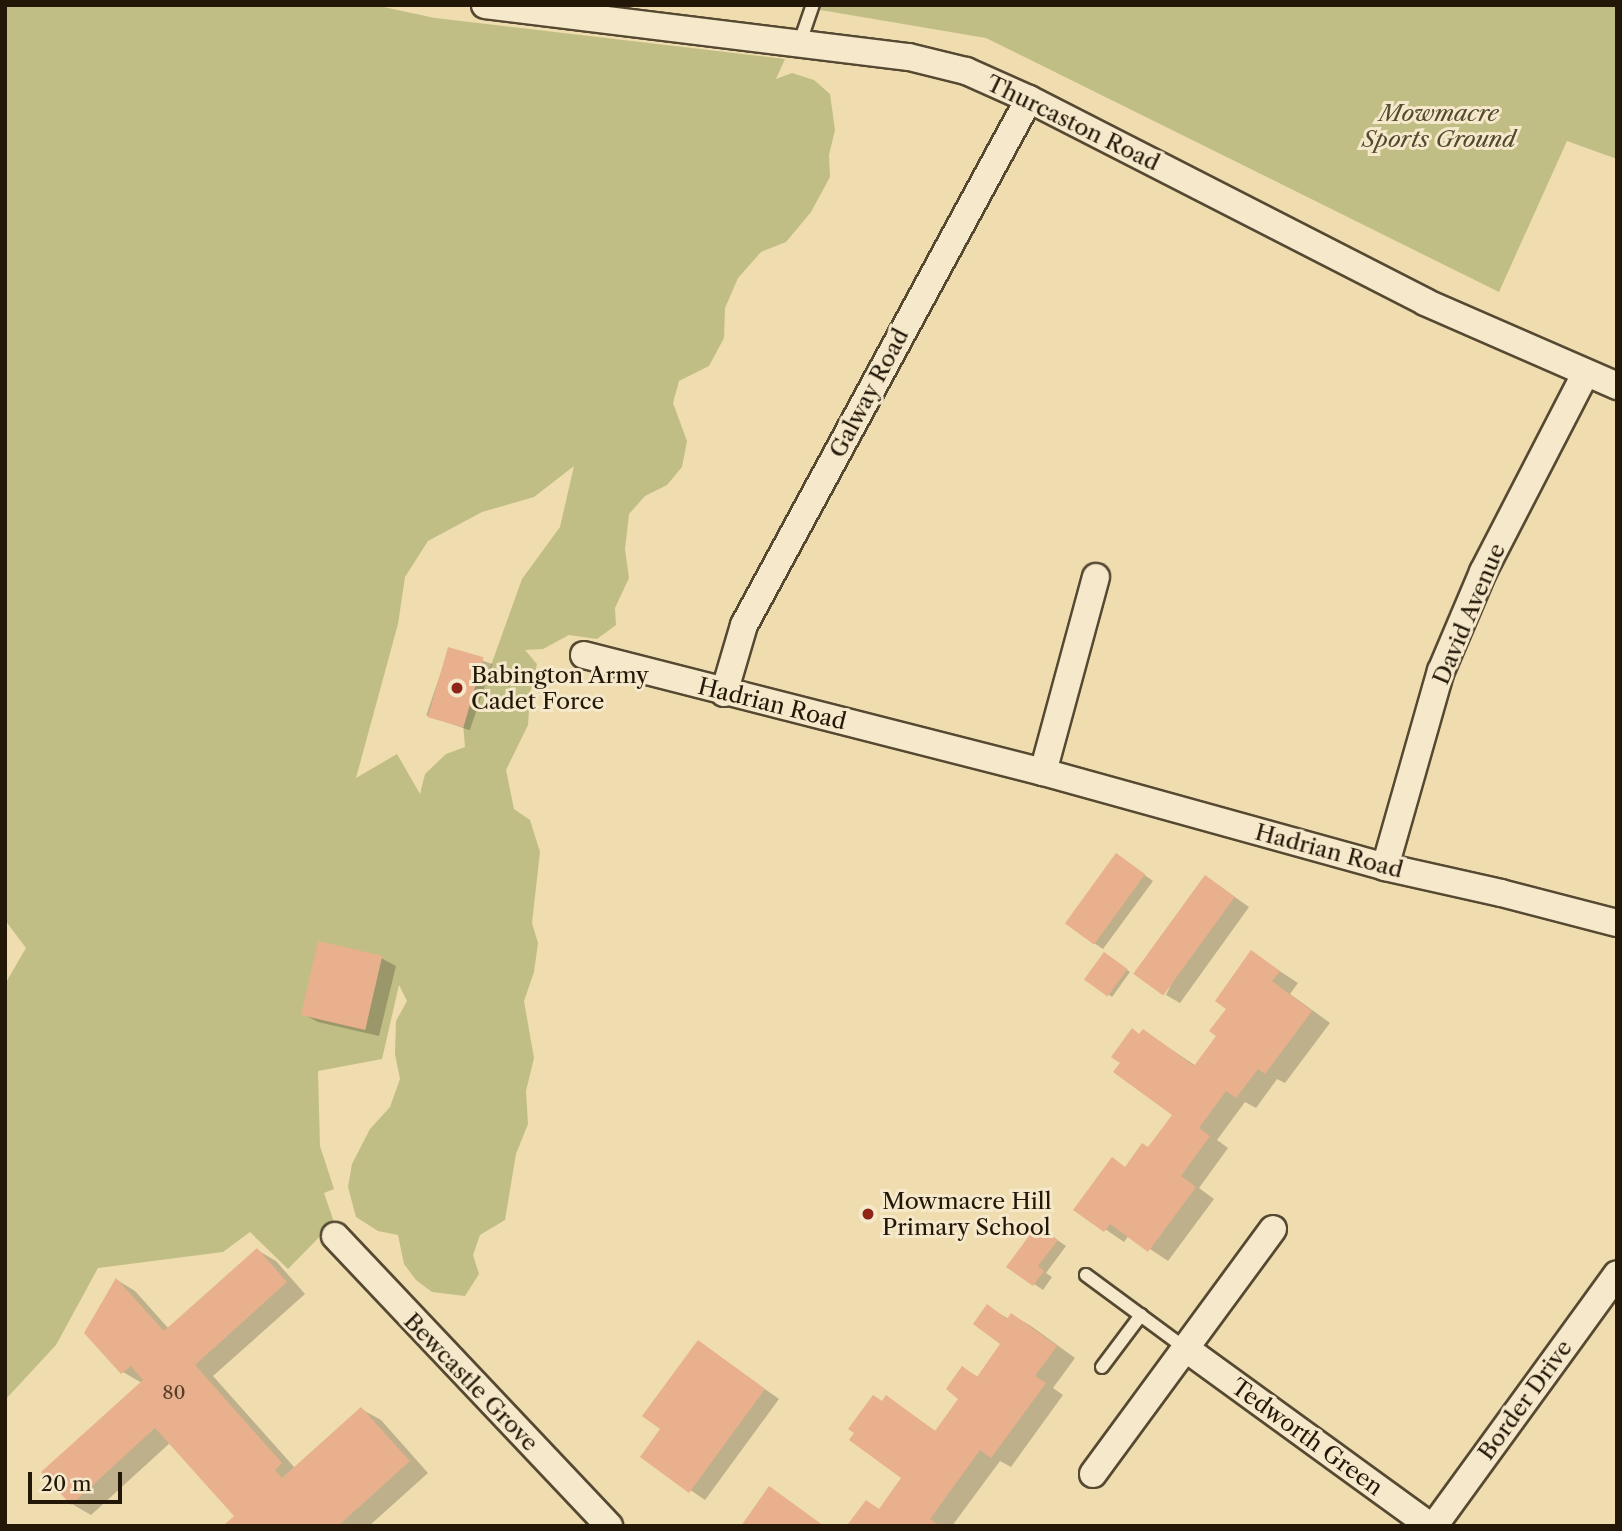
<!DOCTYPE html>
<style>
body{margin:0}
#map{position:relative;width:1622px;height:1531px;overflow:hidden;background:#efdcaf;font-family:"Libre Caslon Text",serif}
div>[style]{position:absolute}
.green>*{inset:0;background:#c1be85}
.shadow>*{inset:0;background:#0003;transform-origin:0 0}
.building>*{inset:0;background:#e8b08c;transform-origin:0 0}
.roads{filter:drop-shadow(2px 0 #564932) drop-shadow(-2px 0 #564932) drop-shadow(0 2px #564932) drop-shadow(0 -2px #564932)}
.service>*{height:12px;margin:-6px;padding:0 6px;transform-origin:6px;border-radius:6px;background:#f5e8cb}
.minor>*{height:26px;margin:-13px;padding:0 13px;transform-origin:13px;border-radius:13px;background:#f5e8cb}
.dots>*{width:19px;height:19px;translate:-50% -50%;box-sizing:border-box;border:4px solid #f5e8cb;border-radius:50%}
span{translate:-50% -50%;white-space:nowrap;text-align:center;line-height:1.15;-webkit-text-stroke:6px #f5e8cb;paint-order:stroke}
.number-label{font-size:19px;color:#543e29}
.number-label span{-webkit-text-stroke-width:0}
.park-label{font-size:23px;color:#524a2e;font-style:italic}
.street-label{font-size:23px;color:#231808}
.poi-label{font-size:23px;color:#231808}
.left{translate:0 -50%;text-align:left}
.frame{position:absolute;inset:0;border:7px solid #231808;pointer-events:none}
.scale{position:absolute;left:28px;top:1472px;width:94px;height:32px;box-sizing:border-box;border:4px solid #231808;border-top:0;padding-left:9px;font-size:21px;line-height:24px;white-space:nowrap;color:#231808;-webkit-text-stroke:5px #f5e8cb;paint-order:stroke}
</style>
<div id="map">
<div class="green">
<div style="clip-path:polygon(evenodd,5px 5px,374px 5px,435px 18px,785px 59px,776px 79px,792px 73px,814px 80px,830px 94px,835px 130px,829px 155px,830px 177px,811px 212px,786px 242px,761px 252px,738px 278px,725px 308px,724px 338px,709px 366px,679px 381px,673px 403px,687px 441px,682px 467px,667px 485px,645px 496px,629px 514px,625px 549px,629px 578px,615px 608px,616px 625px,597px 639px,569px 635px,543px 649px,525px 650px,537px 664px,530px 694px,528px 725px,506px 770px,514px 809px,530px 820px,540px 852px,532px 923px,538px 943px,534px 972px,524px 1001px,534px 1058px,526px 1091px,528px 1124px,516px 1154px,505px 1220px,480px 1235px,473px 1255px,479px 1274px,465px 1296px,432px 1292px,416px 1280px,404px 1264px,398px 1235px,378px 1231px,356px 1217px,348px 1187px,352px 1164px,370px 1129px,390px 1107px,400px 1079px,395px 1054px,396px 1021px,407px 1001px,399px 985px,382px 1059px,318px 1071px,320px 1146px,334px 1189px,324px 1193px,334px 1222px,288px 1269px,250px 1232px,223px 1252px,98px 1268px,56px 1345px,5px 1400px,5px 984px,26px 948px,5px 920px,5px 5px,574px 466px,560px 527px,522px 579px,490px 668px,472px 691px,463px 723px,465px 747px,446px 754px,425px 774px,420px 794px,397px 754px,356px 778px,398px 624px,405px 577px,428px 541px,482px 512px,534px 497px,574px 466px)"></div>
<div style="clip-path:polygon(791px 5px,1617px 5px,1617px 159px,1567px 141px,1499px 292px,986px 38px)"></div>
</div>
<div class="shadow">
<div style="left:449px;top:649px;width:46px;height:70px;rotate:19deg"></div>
<div style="clip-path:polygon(1125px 861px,1153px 881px,1103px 949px,1094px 943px)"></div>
<div style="clip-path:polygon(1219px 886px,1249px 907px,1180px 1003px,1166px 995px)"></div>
<div style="clip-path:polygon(1252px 953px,1298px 983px,1290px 994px,1330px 1023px,1285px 1083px,1277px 1079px,1256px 1108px,1245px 1102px,1217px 1140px,1228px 1148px,1199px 1188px,1214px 1199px,1168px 1261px,1129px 1235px,1124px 1242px,1076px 1209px,1149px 1149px,1175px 1114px,1141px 1035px,1144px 1031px,1196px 1066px,1218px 1035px)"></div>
<div style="clip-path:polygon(1109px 957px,1130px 972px,1112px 997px,1108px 994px)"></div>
<div style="clip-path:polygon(381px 958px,396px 966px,379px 1036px,318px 1022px,303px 1014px)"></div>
<div style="clip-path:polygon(1047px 1233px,1066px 1246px,1046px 1273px,1052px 1277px,1043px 1290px,1009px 1267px)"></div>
<div style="clip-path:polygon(257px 1250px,276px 1261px,305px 1294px,213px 1376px,295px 1468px,361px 1409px,381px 1420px,428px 1473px,369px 1526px,226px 1526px,237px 1516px,171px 1442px,91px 1515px,72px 1504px,142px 1383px,123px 1372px,117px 1280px,135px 1291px,169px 1329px)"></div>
<div style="clip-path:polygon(988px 1307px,1009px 1319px,1012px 1315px,1031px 1326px,1075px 1358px,1053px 1388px,1063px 1395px,1011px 1467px,1000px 1461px,952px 1526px,854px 1526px,880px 1510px,904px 1478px,883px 1403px,886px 1398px,937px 1432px,961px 1398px,963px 1368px,978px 1377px,1003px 1343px)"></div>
<div style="clip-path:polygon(699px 1342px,779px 1399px,705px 1500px,642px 1457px,663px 1429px)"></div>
</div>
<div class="building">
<div style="left:448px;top:647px;width:37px;height:73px;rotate:16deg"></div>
<div style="left:1116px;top:853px;width:36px;height:87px;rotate:36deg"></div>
<div style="left:1205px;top:875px;width:37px;height:122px;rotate:36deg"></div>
<div style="left:318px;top:941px;width:66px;height:76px;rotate:13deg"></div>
<div style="clip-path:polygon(1251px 950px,1280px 971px,1272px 981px,1312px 1011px,1265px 1074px,1258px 1069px,1236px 1098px,1226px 1091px,1199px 1128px,1210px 1136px,1181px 1176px,1196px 1187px,1148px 1252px,1110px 1224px,1104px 1232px,1073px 1210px,1112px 1157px,1125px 1167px,1142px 1143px,1148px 1147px,1172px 1115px,1113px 1072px,1120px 1063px,1111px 1057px,1132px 1028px,1139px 1034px,1143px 1029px,1194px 1066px,1216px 1036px,1209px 1031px,1226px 1009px,1215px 1001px)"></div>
<div style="left:1104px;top:952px;width:29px;height:34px;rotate:36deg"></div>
<div style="clip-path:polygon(1037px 1225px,1058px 1240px,1038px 1266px,1044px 1271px,1033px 1286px,1006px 1267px)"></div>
<div style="clip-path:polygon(257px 1248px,287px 1282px,195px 1365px,282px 1463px,275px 1470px,282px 1478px,361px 1407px,410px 1461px,338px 1526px,223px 1526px,234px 1516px,155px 1428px,71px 1505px,41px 1472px,143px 1380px,131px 1366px,121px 1374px,84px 1333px,116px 1278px,164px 1331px)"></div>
<div style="clip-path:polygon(987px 1304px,1007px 1319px,1011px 1313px,1057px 1346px,1035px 1376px,1046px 1383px,991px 1458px,980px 1450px,930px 1519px,940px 1526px,851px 1526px,848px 1524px,866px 1500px,879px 1509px,901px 1478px,849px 1440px,854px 1433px,848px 1429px,873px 1395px,882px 1401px,886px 1395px,935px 1431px,958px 1399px,946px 1389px,962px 1366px,977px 1377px,1000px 1344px,973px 1324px)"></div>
<div style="clip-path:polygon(698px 1340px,765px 1389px,689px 1493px,640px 1457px,660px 1429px,642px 1416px)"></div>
<div style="clip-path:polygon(769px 1486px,824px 1526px,741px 1526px)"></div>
</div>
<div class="roads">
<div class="service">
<div style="left:800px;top:42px;width:39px;rotate:-71deg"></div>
<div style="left:1086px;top:1275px;width:123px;rotate:36.4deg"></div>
<div style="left:1102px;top:1367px;width:65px;rotate:-53.1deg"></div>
</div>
<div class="minor">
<div style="left:485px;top:5px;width:427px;rotate:7deg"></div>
<div style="left:909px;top:57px;width:59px;rotate:13.8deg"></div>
<div style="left:966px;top:71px;width:69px;rotate:24deg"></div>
<div style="left:1029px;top:99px;width:445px;rotate:27.1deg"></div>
<div style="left:1425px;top:302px;width:210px;rotate:23.6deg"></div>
<div style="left:584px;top:655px;width:474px;rotate:14.3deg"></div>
<div style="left:1043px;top:772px;width:355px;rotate:15.5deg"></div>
<div style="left:1385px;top:867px;width:119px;rotate:12.6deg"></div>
<div style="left:1501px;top:893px;width:120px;rotate:14.5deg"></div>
<div style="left:724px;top:693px;width:71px;rotate:-73.6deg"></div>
<div style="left:744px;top:625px;width:598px;rotate:-61.55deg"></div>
<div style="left:1043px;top:772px;width:202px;rotate:-74.8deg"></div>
<div style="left:1385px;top:867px;width:204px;rotate:-74.1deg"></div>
<div style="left:1441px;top:671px;width:108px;rotate:-67deg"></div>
<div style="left:1483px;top:572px;width:223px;rotate:-62.7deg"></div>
<div style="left:335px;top:1236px;width:399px;rotate:46.6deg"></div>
<div style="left:1185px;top:1348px;width:303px;rotate:36deg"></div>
<div style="left:1093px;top:1474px;width:304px;rotate:-53.7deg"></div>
<div style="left:1434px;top:1526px;width:311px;rotate:-54deg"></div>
</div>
</div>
<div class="dots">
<div style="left:457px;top:688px;background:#8f2418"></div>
<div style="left:868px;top:1214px;background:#8f2418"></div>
</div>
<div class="number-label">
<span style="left:174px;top:1393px">80</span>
</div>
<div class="park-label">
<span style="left:1439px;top:126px">Mowmacre<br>Sports Ground</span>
</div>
<div class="street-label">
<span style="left:1073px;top:123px;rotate:26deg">Thurcaston Road</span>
<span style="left:869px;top:393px;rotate:-62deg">Galway Road</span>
<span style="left:1469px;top:614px;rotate:-67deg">David Avenue</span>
<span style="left:772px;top:704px;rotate:14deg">Hadrian Road</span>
<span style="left:1329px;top:851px;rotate:15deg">Hadrian Road</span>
<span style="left:471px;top:1382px;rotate:46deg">Bewcastle Grove</span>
<span style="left:1525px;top:1400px;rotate:-54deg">Border Drive</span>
<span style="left:1307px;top:1437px;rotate:36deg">Tedworth Green</span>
</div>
<div class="poi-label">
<span class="left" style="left:471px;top:688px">Babington Army<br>Cadet Force</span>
<span class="left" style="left:882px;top:1214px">Mowmacre Hill<br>Primary School</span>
</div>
<div class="frame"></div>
<div class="scale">20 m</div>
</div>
